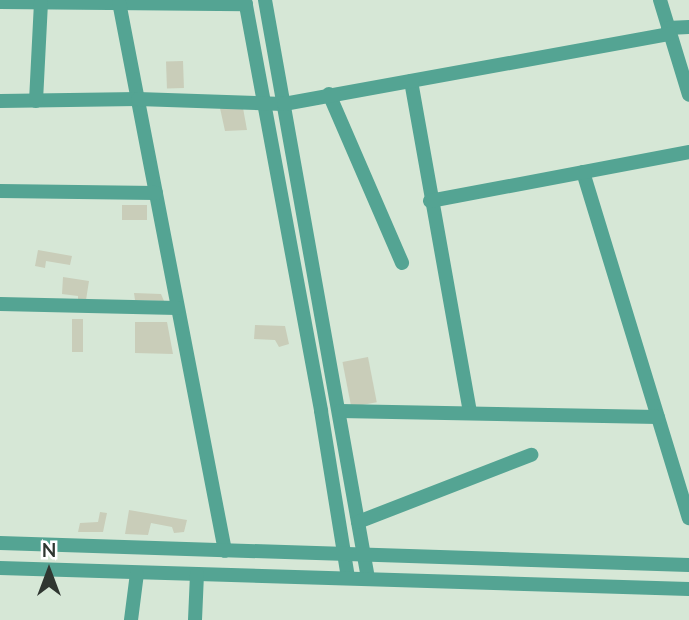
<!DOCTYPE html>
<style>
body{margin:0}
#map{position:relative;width:689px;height:620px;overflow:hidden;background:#d6e7d6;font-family:Lato,sans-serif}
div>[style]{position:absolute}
.building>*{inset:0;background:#c9cdb9;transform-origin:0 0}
.minor>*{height:14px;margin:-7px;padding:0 7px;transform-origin:7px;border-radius:7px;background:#54a493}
span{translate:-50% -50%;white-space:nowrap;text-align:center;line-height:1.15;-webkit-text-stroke:6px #fff;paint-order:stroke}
.north{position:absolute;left:14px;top:536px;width:70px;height:70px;-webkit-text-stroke:5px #fff;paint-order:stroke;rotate:0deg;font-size:19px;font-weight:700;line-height:28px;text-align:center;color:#2f3630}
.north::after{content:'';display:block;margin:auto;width:24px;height:32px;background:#2f3630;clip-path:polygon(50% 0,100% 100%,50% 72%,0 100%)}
</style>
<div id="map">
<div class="building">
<div style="left:183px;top:61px;width:27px;height:17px;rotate:88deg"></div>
<div style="clip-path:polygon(220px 108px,243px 108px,247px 130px,225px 131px)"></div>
<div style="left:122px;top:205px;width:25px;height:15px"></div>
<div style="clip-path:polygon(38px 250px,72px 256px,70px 265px,46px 261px,45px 268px,35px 266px)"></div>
<div style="clip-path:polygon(63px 277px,89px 281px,86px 300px,78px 301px,78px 296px,62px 294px)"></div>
<div style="clip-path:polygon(134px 293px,161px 294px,164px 301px,135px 300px)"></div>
<div style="left:72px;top:319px;width:11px;height:33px"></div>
<div style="clip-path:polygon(135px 322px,167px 322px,173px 354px,135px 353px)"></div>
<div style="clip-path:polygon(255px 325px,285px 326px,289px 344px,279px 347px,275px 340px,254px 339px)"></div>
<div style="left:368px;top:357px;width:46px;height:26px;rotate:79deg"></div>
<div style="clip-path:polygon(129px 510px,187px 520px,184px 532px,174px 533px,172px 527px,151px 523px,148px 535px,125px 534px)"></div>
<div style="clip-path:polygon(100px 512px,107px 513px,103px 532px,78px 532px,80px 523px,98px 522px)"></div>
</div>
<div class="minor">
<div style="left:245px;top:0;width:418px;rotate:79.5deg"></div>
<div style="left:321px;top:411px;width:169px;rotate:80.8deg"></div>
<div style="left:265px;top:0;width:587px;rotate:79.9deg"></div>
<div style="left:660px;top:0;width:99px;rotate:73deg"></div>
<div style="left:0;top:2px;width:246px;rotate:0.5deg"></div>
<div style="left:119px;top:2px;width:559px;rotate:79.07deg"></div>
<div style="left:668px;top:28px;width:21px;rotate:-3deg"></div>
<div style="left:411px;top:81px;width:336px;rotate:79.9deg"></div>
<div style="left:329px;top:94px;width:184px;rotate:66.6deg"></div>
<div style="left:0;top:101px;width:138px;rotate:-0.8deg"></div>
<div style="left:138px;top:99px;width:146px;rotate:2deg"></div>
<div style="left:284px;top:104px;width:392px;rotate:-10.3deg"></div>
<div style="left:36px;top:101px;width:99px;rotate:-87.1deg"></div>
<div style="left:583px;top:172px;width:362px;rotate:73deg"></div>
<div style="left:0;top:191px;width:156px;rotate:0.7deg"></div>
<div style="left:430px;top:201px;width:264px;rotate:-10.7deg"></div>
<div style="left:0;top:304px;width:177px;rotate:1.3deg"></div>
<div style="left:340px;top:411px;width:318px;rotate:1.1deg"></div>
<div style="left:358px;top:522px;width:186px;rotate:-21.2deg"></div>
<div style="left:0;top:543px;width:689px;rotate:1.83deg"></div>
<div style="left:0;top:568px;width:689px;rotate:1.75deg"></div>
<div style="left:131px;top:620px;width:47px;rotate:-82.7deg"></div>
<div style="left:195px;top:620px;width:46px;rotate:-87.5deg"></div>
</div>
<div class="north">N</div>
</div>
